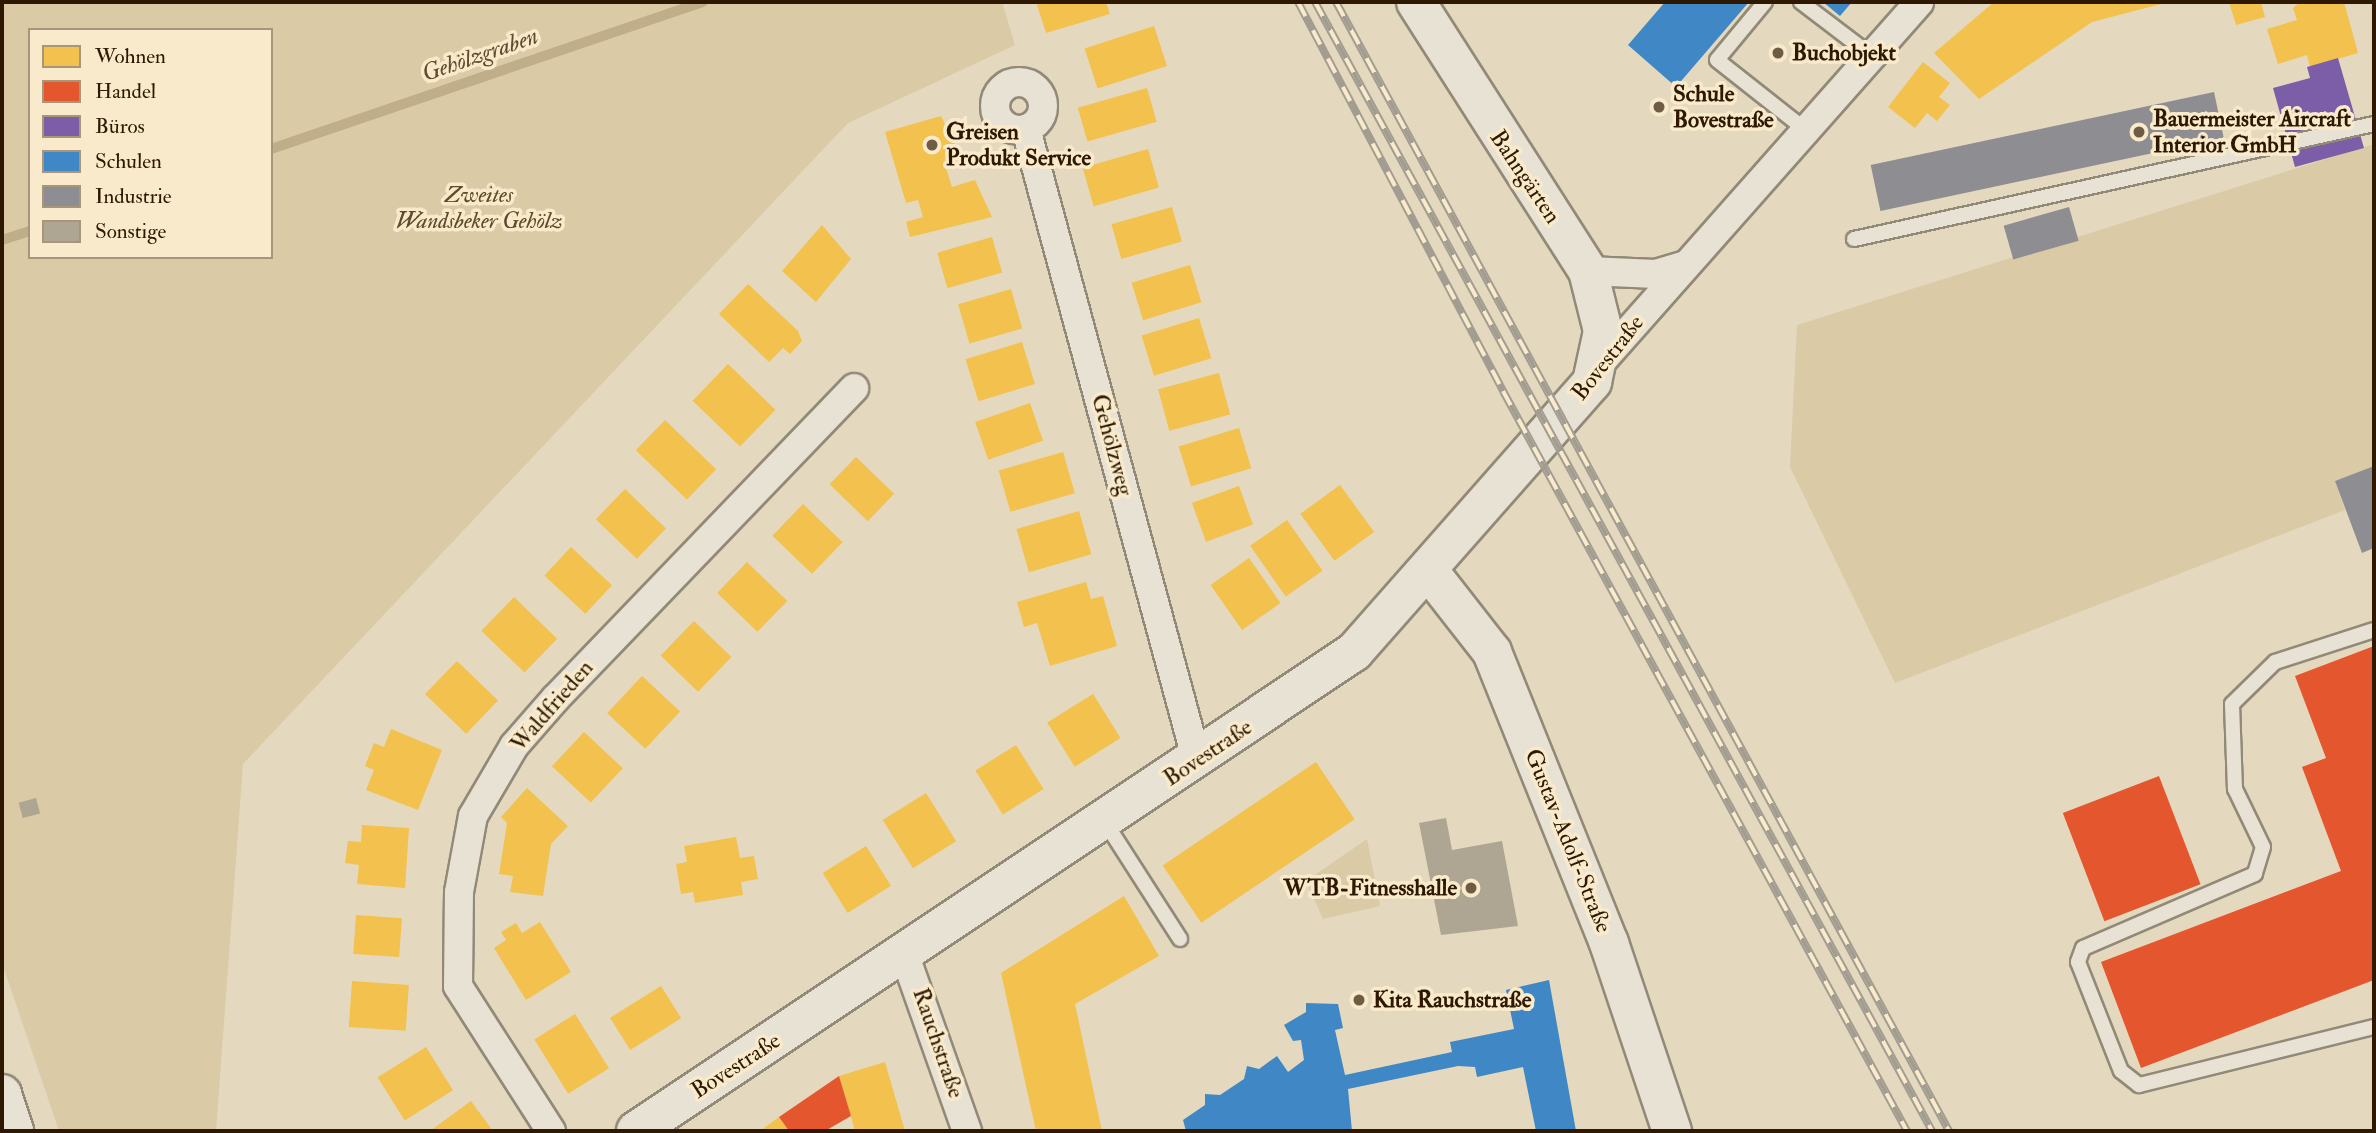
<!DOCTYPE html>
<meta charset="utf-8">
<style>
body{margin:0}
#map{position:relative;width:2376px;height:1133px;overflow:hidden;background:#e4d9be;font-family:"IM FELL Double Pica",serif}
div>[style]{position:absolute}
.green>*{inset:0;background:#dacaa5}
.homes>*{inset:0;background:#f2c14e;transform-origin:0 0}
.shops>*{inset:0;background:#e4572e;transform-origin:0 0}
.offices>*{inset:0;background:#7b5ea7}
.schools>*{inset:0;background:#3f88c5}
.industry>*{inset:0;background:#8d8d92;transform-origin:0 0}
.stream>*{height:10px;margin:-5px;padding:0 5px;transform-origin:5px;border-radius:5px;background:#c0ae8a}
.building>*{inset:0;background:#aea592;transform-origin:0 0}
.roads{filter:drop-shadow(2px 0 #928977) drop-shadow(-2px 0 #928977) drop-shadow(0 2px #928977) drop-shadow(0 -2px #928977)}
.lane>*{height:14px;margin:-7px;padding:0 7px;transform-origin:7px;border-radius:7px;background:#e8e2d5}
.street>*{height:28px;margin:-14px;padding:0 14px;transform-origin:14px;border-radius:14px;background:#e8e2d5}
.street>.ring{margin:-14px;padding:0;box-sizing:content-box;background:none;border:28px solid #e8e2d5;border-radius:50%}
.secondary>*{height:38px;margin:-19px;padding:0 19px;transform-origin:19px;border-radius:19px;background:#e8e2d5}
.rail>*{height:8px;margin-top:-4px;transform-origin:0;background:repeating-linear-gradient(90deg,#f8eaca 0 16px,#a39d91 0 32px);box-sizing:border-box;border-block:2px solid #a39d91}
.dots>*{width:19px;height:19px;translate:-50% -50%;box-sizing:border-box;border:4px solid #f8eaca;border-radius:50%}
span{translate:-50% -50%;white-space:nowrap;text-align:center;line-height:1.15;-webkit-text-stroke:7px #f8eaca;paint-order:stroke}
.poi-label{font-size:23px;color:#2e1801;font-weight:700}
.left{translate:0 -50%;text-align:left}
.right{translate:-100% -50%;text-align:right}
.street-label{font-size:23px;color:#2e1801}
.park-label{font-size:23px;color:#5f4a2c;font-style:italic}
.water-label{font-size:24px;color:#624c2f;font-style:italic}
.frame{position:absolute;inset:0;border:4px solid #2e1801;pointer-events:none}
.legend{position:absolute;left:28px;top:28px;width:245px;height:231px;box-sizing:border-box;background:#f8eaca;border:2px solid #a7967a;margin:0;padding:9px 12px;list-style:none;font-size:21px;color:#2e1801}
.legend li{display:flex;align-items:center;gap:14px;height:35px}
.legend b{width:35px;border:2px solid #a7967a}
</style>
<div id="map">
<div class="green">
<div style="clip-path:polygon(evenodd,2px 2px,1002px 2px,1015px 45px,848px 123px,243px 764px,216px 1131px,59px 1131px,2px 963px,2px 2px,30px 30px,271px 30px,271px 257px,30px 257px,30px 30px)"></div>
<div style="clip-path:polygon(2374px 144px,2374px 466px,2335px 481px,2345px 510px,1895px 683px,1790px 467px,1797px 325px)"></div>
<div style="clip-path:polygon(1367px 839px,1380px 906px,1323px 919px,1306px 881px)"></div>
</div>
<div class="homes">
<div style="clip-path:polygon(1036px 2px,1106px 2px,1110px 14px,1046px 33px)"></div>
<div style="clip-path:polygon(1994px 2px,2165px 2px,2165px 3px,2092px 22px,1979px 99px,1934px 53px)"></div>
<div style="clip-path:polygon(2229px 2px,2261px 2px,2265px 17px,2236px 25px)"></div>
<div style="clip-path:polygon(2300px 2px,2344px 2px,2358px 53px,2310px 67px,2307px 55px,2278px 64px,2267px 29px,2297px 20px,2293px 8px)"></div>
<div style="left:1154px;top:26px;width:42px;height:73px;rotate:72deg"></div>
<div style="clip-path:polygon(1923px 62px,1950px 83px,1939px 97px,1950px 105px,1937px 121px,1927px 113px,1915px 128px,1888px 107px)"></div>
<div style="left:1147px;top:88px;width:35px;height:72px;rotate:74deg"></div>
<div style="clip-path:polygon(941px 116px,962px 160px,946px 168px,952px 187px,975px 180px,992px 217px,910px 237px,906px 222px,923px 217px,918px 200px,906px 203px,885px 132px)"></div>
<div style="left:1148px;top:149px;width:40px;height:68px;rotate:74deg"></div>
<div style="left:1172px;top:207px;width:36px;height:63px;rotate:74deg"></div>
<div style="clip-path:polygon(822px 225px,851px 259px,816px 302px,782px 271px)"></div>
<div style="left:992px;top:237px;width:37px;height:57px;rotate:74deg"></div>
<div style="left:1190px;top:265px;width:39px;height:61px;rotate:73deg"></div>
<div style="clip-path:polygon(748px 284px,798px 331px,802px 341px,790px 354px,783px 348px,769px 362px,719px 314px)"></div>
<div style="left:1011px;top:289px;width:41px;height:55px;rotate:74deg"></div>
<div style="left:1199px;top:318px;width:42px;height:60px;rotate:73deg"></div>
<div style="left:1022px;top:342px;width:44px;height:59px;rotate:73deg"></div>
<div style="left:728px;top:364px;width:66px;height:51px;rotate:44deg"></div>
<div style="left:1219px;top:373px;width:43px;height:63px;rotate:75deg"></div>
<div style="left:1030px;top:403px;width:40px;height:58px;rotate:71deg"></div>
<div style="left:665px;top:420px;width:71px;height:42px;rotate:44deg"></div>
<div style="left:1239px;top:428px;width:42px;height:63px;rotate:73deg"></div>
<div style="left:1063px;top:452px;width:43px;height:67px;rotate:74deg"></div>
<div style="left:856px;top:457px;width:53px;height:38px;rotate:44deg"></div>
<div style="left:1340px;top:485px;width:58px;height:49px;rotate:54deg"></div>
<div style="left:1239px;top:486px;width:41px;height:50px;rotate:70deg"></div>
<div style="left:625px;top:489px;width:57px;height:42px;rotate:44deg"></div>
<div style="left:803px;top:504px;width:55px;height:44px;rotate:44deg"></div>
<div style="left:1079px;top:511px;width:45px;height:65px;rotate:74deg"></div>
<div style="left:1287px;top:520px;width:62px;height:45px;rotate:55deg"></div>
<div style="left:571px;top:547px;width:56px;height:39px;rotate:43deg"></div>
<div style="left:1249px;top:558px;width:55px;height:47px;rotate:55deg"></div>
<div style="left:747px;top:562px;width:56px;height:43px;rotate:44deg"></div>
<div style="clip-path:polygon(1086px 582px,1091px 599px,1103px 596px,1117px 646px,1050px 666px,1037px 623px,1024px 627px,1017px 602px)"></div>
<div style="left:514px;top:597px;width:60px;height:47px;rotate:44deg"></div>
<div style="left:694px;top:621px;width:52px;height:48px;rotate:44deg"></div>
<div style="left:457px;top:661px;width:57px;height:46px;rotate:44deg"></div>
<div style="left:642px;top:676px;width:52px;height:51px;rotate:43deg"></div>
<div style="left:1093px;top:694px;width:52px;height:54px;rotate:58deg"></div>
<div style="clip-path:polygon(391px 729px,442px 750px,418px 810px,366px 790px,374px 770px,365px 766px,374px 743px,384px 747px)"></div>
<div style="left:584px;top:732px;width:53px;height:47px;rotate:43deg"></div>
<div style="left:1016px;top:745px;width:52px;height:48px;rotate:58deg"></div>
<div style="left:1316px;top:762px;width:69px;height:185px;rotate:56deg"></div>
<div style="clip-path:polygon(527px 788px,568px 826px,551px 844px,543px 896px,510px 892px,513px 876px,499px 874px,507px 823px,501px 817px)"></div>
<div style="left:926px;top:793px;width:57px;height:51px;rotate:58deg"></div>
<div style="clip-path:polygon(362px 825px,409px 828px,405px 888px,357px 884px,359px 865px,345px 863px,348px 841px,361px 842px)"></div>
<div style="clip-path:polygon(736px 837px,740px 858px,754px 856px,758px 879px,741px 882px,743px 895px,695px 903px,693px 892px,681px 894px,676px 864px,687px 862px,684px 846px)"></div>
<div style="left:866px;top:846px;width:47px;height:51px;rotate:58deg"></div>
<div style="clip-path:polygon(1124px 896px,1159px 956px,1075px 1004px,1102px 1131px,1036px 1131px,1001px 973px)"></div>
<div style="left:356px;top:915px;width:46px;height:39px;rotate:4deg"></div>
<div style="clip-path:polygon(540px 922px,571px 972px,526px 1000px,494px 948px,506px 940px,501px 932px,516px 923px,522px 933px)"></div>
<div style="left:352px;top:981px;width:57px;height:46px;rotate:4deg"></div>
<div style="left:661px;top:986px;width:38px;height:60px;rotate:58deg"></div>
<div style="left:575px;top:1014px;width:64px;height:48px;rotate:58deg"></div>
<div style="left:426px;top:1047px;width:51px;height:57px;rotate:58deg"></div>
<div style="clip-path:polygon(885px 1062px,905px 1131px,855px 1131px,839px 1076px)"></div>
<div style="clip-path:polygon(471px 1101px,493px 1131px,430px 1131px)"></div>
<div style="clip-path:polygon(779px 1117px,789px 1131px,760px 1131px)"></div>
</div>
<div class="shops">
<div style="clip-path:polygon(2374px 646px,2374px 980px,2141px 1068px,2101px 962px,2341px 871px,2302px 767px,2326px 758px,2295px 676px)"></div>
<div style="left:2159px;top:776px;width:116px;height:103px;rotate:69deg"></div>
<div style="clip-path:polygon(839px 1076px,851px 1116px,825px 1131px,789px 1131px,779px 1117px)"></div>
</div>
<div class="offices">
<div style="clip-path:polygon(2338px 58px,2364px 148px,2295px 167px,2273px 88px,2310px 78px,2307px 67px)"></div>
</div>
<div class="schools">
<div style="clip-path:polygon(1665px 2px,1749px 2px,1676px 87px,1628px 45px)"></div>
<div style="clip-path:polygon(1823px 2px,1852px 2px,1840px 16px)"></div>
<div style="clip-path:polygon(1549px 980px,1576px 1131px,1536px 1131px,1523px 1067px,1477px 1077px,1475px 1067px,1458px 1066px,1348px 1089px,1352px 1131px,1186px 1131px,1183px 1120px,1205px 1105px,1205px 1094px,1220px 1095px,1244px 1079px,1247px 1066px,1259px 1069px,1277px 1056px,1288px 1072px,1304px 1060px,1301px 1040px,1293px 1041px,1284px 1025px,1306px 1012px,1306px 1003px,1338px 1004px,1343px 1028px,1335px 1030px,1345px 1075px,1452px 1052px,1450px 1042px,1514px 1029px,1506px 990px)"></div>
</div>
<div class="industry">
<div style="left:2214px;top:92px;width:47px;height:351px;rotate:78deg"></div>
<div style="left:2069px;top:207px;width:35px;height:68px;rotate:74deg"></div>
<div style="clip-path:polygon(2374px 466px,2374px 548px,2362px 553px,2335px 481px)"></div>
</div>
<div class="stream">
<div style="left:271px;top:149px;width:456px;rotate:-18.8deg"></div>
<div style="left:2px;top:240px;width:29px;rotate:-18deg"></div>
</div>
<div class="building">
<div style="left:36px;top:798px;width:16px;height:18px;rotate:75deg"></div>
<div style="clip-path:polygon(1446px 818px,1452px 850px,1502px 841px,1518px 926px,1441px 935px,1419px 823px)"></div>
</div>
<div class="roads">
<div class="lane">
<div style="left:1765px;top:2px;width:75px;rotate:129.6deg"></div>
<div style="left:1717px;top:60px;width:115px;rotate:38.3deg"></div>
<div style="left:1801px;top:2px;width:89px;rotate:37.3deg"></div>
<div style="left:1854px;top:239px;width:533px;rotate:-12.47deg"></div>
<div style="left:2374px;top:630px;width:104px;rotate:162.1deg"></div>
<div style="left:2275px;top:662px;width:60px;rotate:135.7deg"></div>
<div style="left:2232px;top:704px;width:85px;rotate:88deg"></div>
<div style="left:2235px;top:789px;width:64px;rotate:64.2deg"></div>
<div style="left:2263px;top:847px;width:28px;rotate:107deg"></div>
<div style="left:2255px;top:874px;width:187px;rotate:156.7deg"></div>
<div style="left:2083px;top:948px;width:15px;rotate:110deg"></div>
<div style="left:2078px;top:962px;width:117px;rotate:68.5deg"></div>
<div style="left:2121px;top:1071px;width:23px;rotate:38deg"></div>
<div style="left:2139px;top:1085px;width:242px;rotate:-13.9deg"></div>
<div style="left:1105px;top:822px;width:139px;rotate:57.3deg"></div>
</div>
<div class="street">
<div class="ring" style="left:995px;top:82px;width:20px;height:20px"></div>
<div style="left:1026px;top:129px;width:655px;rotate:74.86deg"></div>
<div style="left:1588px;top:271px;width:68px;rotate:2.5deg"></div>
<div style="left:1656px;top:274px;width:28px;rotate:-17deg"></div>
<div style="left:1601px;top:362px;width:480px;rotate:-48.5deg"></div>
<div style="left:905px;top:956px;width:186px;rotate:70.5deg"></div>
<div style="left:551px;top:1131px;width:172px;rotate:-122.7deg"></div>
<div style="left:458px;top:986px;width:94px;rotate:-89.4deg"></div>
<div style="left:459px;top:892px;width:77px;rotate:-79.6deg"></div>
<div style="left:473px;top:816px;width:81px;rotate:-59.6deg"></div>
<div style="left:514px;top:746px;width:64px;rotate:-48.8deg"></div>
<div style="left:556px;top:698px;width:430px;rotate:-46.1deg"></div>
</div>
<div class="secondary">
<div style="left:1428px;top:570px;width:104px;rotate:52deg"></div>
<div style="left:1492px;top:652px;width:314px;rotate:68.1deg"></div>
<div style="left:1609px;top:943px;width:198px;rotate:71.5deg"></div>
<div style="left:2px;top:1094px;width:39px;rotate:72deg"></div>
<div style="left:636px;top:1131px;width:863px;rotate:-33.71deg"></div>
<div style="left:1354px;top:652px;width:360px;rotate:-48.6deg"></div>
<div style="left:1592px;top:382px;width:52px;rotate:-77.8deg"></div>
<div style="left:1603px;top:331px;width:62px;rotate:-104deg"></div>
<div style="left:1588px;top:271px;width:319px;rotate:-122.6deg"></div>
</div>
</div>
<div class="rail">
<div style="left:1298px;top:2px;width:440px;rotate:62.2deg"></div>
<div style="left:1503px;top:391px;width:843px;rotate:61.37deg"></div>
<div style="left:1315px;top:2px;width:1287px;rotate:61.34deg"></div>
<div style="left:1336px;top:2px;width:1285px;rotate:61.5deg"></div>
</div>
<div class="dots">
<div style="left:1778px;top:53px;background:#6e5c43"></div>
<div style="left:1659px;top:107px;background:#6e5c43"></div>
<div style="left:2139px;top:132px;background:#6e5c43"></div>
<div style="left:932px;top:145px;background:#6e5c43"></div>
<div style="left:1471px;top:888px;background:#6e5c43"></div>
<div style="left:1359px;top:1000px;background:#6e5c43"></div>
</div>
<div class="poi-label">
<span class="left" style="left:1792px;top:53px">Buchobjekt</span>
<span class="left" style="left:1673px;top:107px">Schule<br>Bovestraße</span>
<span class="left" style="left:2153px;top:132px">Bauermeister Aircraft<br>Interior GmbH</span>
<span class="left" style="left:946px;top:145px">Greisen<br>Produkt Service</span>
<span class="right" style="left:1457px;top:888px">WTB-Fitnesshalle</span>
<span class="left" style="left:1373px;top:1000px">Kita Rauchstraße</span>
</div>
<div class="street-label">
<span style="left:1525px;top:177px;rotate:56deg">Bahngärten</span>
<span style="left:1608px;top:358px;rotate:-52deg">Bovestraße</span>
<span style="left:1112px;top:445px;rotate:75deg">Gehölzweg</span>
<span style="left:552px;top:706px;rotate:-49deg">Waldfrieden</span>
<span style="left:1208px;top:753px;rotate:-34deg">Bovestraße</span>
<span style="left:1568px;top:841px;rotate:68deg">Gustav-Adolf-Straße</span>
<span style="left:938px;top:1043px;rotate:71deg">Rauchstraße</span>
<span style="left:736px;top:1066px;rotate:-33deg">Bovestraße</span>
</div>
<div class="park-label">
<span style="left:479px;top:208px">Zweites<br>Wandsbeker Gehölz</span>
</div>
<div class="water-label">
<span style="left:480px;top:55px;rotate:-19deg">Gehölzgraben</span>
</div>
<div class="frame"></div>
<ul class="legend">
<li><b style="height:19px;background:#f2c14e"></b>Wohnen</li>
<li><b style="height:19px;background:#e4572e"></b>Handel</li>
<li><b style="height:19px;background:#7b5ea7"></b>Büros</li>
<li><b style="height:19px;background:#3f88c5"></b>Schulen</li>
<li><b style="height:19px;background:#8d8d92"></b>Industrie</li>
<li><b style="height:19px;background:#aea592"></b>Sonstige</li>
</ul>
</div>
